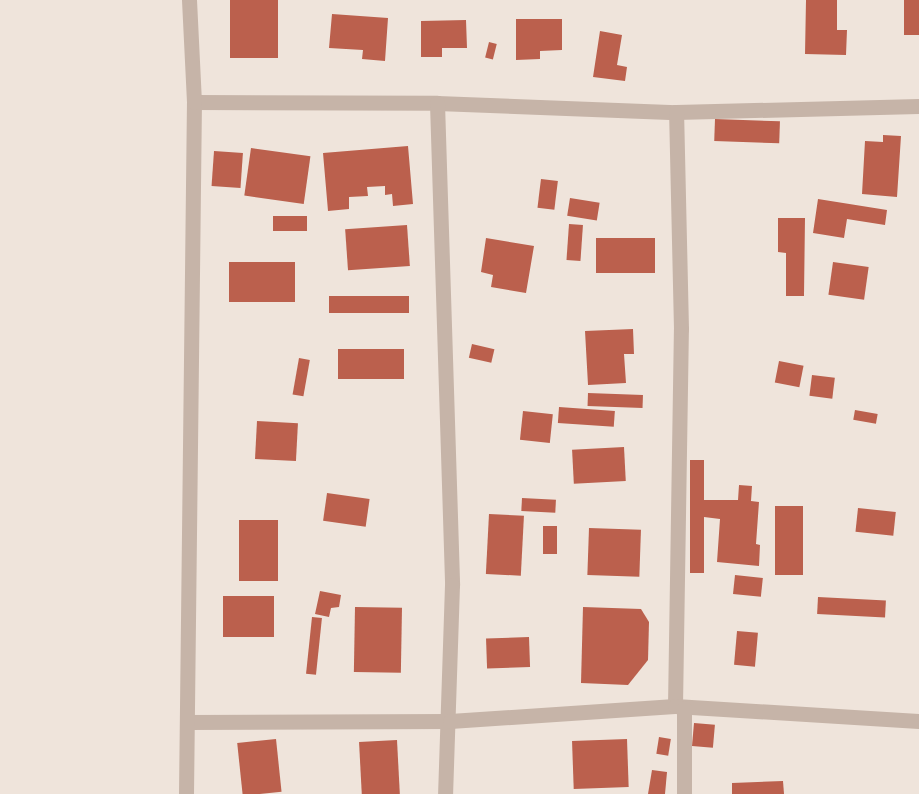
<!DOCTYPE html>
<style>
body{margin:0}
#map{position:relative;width:919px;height:794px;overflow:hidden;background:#efe4db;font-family:"Work Sans",sans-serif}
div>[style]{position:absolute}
.building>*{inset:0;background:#bb604d;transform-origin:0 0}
.minor>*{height:15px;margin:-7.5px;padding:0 7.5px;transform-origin:7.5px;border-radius:7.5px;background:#c6b4a8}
span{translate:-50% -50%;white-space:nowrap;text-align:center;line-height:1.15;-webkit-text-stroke:6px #f7efe7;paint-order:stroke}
</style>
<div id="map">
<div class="building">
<div style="left:230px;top:0;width:48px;height:58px"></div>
<div style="clip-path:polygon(806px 0,837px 0,837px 30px,847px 30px,846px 55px,805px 54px)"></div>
<div style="left:904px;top:0;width:15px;height:35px"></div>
<div style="clip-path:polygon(332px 14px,388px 18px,385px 61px,362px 59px,363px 50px,329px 48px)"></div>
<div style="clip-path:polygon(516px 19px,562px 19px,562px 50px,540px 51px,540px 59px,516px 60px)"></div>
<div style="clip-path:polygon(466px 20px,467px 48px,442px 48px,442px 57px,421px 57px,421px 21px)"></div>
<div style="clip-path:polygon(600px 31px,622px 35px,617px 65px,627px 67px,625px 81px,593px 77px)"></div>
<div style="left:489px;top:42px;width:8px;height:16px;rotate:14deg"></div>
<div style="left:715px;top:119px;width:65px;height:22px;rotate:2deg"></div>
<div style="clip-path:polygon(883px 135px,901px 136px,897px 197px,862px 194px,865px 141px,883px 142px)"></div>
<div style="clip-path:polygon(408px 146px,413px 204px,393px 206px,392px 194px,385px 195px,385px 186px,367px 187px,368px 196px,349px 197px,349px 209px,328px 211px,323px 153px)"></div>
<div style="left:251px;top:148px;width:60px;height:48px;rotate:8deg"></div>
<div style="left:214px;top:151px;width:29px;height:35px;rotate:4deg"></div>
<div style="left:541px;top:179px;width:17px;height:29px;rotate:7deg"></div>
<div style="left:570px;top:198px;width:30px;height:18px;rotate:9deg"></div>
<div style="clip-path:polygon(818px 199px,887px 210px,885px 225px,847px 219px,844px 238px,813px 233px)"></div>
<div style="left:273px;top:216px;width:34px;height:15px"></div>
<div style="clip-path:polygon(778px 218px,805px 218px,804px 296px,786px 296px,786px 253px,778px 252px)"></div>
<div style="left:569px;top:224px;width:14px;height:36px;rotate:4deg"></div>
<div style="left:407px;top:225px;width:41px;height:62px;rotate:86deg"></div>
<div style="clip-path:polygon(486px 238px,534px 246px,526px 293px,491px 287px,493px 275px,481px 272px)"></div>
<div style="left:596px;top:238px;width:59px;height:35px"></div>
<div style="left:295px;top:262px;width:40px;height:66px;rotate:90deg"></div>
<div style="left:833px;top:262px;width:36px;height:33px;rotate:8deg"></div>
<div style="left:329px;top:296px;width:80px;height:17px"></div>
<div style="clip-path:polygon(633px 329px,634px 354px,624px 354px,626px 383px,588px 385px,585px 331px)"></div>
<div style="left:472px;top:344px;width:23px;height:14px;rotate:13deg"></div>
<div style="left:404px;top:349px;width:30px;height:66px;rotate:90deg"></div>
<div style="left:299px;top:358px;width:11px;height:37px;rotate:10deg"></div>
<div style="left:779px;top:361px;width:25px;height:22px;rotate:11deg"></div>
<div style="left:812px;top:375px;width:23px;height:21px;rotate:7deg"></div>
<div style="left:588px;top:393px;width:55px;height:13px;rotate:2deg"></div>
<div style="left:559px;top:407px;width:56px;height:16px;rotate:4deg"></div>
<div style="left:855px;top:410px;width:23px;height:10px;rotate:10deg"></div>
<div style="left:523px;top:411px;width:30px;height:29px;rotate:6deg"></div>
<div style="left:257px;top:421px;width:41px;height:38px;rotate:3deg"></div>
<div style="left:624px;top:447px;width:34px;height:52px;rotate:87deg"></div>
<div style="clip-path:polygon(690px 460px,704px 460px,704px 500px,738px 500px,739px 485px,752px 486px,751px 501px,759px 502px,756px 544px,760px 545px,759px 566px,717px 562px,720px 519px,704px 517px,704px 573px,690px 573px)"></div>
<div style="left:327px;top:493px;width:43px;height:28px;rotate:8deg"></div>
<div style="left:522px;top:498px;width:34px;height:13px;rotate:3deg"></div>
<div style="left:775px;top:506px;width:28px;height:69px"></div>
<div style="left:858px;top:508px;width:38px;height:24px;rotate:6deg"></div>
<div style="left:489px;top:514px;width:35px;height:60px;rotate:3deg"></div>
<div style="left:239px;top:520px;width:39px;height:61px"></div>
<div style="left:543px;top:526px;width:14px;height:28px"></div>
<div style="left:589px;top:528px;width:52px;height:47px;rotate:2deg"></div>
<div style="left:735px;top:575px;width:28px;height:19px;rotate:6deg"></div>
<div style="clip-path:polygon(320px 591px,341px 595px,339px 607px,331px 608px,329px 617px,315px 614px)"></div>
<div style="left:223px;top:596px;width:51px;height:41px"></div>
<div style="left:818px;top:597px;width:68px;height:17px;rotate:3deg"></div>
<div style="left:355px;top:607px;width:47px;height:65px;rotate:1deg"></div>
<div style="clip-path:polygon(583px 607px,641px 609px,649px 622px,648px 660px,628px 685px,581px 683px)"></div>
<div style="left:312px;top:617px;width:10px;height:57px;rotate:6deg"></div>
<div style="left:737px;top:631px;width:21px;height:34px;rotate:5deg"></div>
<div style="left:529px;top:637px;width:30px;height:43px;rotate:88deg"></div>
<div style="left:694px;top:723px;width:21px;height:23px;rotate:5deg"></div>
<div style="left:659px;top:737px;width:12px;height:17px;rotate:9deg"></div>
<div style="left:276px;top:739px;width:53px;height:39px;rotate:84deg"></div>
<div style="left:627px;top:739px;width:48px;height:55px;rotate:88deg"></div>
<div style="left:397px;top:740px;width:54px;height:38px;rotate:87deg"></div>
<div style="clip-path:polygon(652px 770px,667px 772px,665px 794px,648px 794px)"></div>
<div style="clip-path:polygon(783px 781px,784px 794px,732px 794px,732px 783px)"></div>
</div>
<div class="minor">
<div style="left:194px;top:102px;width:243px;rotate:0.2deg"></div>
<div style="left:437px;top:103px;width:239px;rotate:2.2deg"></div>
<div style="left:676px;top:112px;width:243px;rotate:-1.4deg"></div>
<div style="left:437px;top:103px;width:482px;rotate:88.2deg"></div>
<div style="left:452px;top:585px;width:209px;rotate:91.9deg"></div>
<div style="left:675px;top:706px;width:377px;rotate:-89.1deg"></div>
<div style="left:681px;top:329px;width:217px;rotate:-91.3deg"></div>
<div style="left:187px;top:722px;width:263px;rotate:-0.2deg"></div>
<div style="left:450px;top:721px;width:225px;rotate:-3.8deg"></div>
<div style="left:675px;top:706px;width:244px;rotate:3.5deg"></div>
<div style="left:186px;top:794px;width:692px;rotate:-89.34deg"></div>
<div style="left:194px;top:102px;width:102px;rotate:-92.8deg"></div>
<div style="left:684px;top:794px;width:86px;rotate:-90deg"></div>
</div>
</div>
